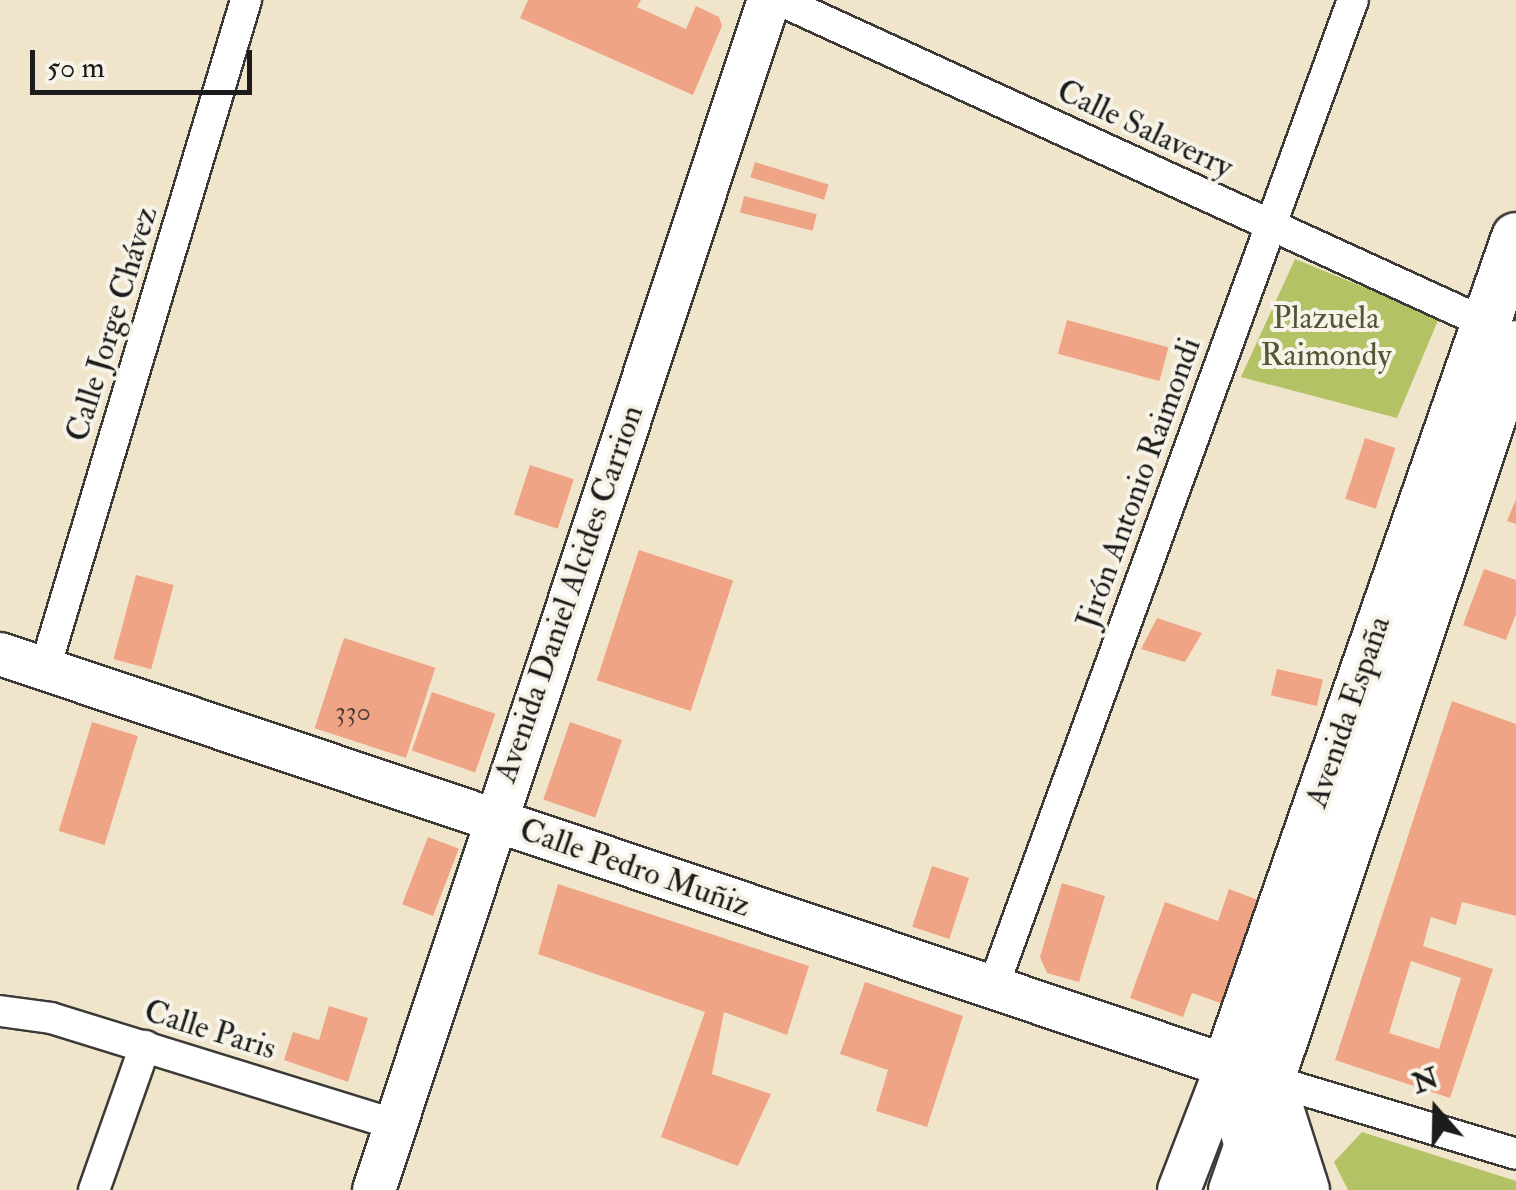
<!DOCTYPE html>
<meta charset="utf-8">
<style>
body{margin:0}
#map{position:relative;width:1516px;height:1190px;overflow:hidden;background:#f0e5cb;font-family:"IM FELL Double Pica",serif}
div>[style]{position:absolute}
.green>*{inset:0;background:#b3c264}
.building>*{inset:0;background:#f0a486;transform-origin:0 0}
.roads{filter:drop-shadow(2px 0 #3c3a36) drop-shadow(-2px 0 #3c3a36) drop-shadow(0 2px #3c3a36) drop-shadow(0 -2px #3c3a36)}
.street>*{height:30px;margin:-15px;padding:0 15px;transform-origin:15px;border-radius:15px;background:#fff}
.secondary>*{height:42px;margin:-21px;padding:0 21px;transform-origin:21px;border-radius:21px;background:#fff}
.primary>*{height:48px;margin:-24px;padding:0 24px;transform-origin:24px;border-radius:24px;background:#fff}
span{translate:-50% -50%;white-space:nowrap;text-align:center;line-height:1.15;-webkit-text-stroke:8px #f7f3e8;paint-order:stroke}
.number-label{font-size:28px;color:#513e36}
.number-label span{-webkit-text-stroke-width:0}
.street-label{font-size:32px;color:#1c1c1c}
.park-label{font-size:32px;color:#515635}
.north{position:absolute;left:1386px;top:1060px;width:100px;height:100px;-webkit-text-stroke:8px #f7f3e8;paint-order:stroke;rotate:340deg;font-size:28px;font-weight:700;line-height:40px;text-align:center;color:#1c1c1c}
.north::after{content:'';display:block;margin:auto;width:35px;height:45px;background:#1c1c1c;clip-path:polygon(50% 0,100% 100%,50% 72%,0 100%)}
.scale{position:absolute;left:30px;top:50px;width:222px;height:45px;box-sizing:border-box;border:5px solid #1c1c1c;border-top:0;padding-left:12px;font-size:30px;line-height:35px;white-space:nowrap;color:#1c1c1c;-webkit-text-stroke:8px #f7f3e8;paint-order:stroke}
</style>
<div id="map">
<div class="green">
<div style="clip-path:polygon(1295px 259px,1439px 318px,1397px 418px,1241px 377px)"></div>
<div style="clip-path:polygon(1362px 1132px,1516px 1181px,1516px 1190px,1348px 1190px,1334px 1162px)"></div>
</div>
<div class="building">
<div style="clip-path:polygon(528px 0,641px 0,637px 7px,686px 29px,696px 6px,719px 17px,722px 26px,693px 95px,520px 18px)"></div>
<div style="left:755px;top:162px;width:77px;height:16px;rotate:17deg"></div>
<div style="left:744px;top:196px;width:75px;height:17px;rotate:14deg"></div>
<div style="left:1067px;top:320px;width:105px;height:35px;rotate:15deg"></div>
<div style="left:1365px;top:438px;width:32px;height:64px;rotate:18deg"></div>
<div style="left:530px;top:465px;width:46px;height:52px;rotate:18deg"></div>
<div style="clip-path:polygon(1516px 499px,1516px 524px,1507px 521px)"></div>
<div style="left:639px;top:550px;width:99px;height:137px;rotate:18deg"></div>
<div style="clip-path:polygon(1484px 569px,1516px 580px,1516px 614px,1506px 640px,1463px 625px)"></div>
<div style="left:136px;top:575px;width:39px;height:87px;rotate:15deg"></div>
<div style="clip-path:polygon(1157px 618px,1202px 633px,1185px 662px,1141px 649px)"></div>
<div style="left:344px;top:638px;width:96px;height:95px;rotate:18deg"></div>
<div style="left:1277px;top:669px;width:47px;height:27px;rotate:13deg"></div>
<div style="left:432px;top:692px;width:67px;height:62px;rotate:19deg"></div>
<div style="clip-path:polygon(evenodd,1452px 701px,1516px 724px,1516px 916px,1462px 902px,1456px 925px,1431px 917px,1423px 946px,1493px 969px,1450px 1098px,1335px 1060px,1452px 701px,1411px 961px,1461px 978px,1439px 1049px,1389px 1033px,1411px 961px)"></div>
<div style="left:92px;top:722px;width:48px;height:114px;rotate:17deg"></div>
<div style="left:570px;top:722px;width:55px;height:82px;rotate:19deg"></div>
<div style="left:428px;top:837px;width:33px;height:72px;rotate:21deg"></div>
<div style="left:932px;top:866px;width:39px;height:64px;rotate:18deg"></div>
<div style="clip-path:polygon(1062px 883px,1105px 896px,1079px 982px,1047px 973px,1040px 957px)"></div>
<div style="clip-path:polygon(558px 884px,809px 966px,787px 1035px,724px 1012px,712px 1074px,771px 1094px,738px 1166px,661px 1137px,705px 1012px,538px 954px)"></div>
<div style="clip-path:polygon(1229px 889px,1266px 903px,1229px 1006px,1192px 993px,1183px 1017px,1130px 998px,1165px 902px,1218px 921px)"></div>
<div style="clip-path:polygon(865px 982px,963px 1016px,927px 1127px,876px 1111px,888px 1070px,840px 1054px)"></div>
<div style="clip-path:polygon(329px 1006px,368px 1018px,348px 1082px,284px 1060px,293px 1032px,319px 1040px)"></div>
</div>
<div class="roads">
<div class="street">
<div style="left:779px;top:0;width:774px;rotate:24.58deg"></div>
<div style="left:45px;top:668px;width:698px;rotate:-73.25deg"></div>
<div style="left:992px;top:990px;width:1054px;rotate:-69.97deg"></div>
<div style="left:0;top:1011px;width:51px;rotate:7.8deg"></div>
<div style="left:51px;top:1018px;width:361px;rotate:17.2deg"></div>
<div style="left:1270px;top:1080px;width:257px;rotate:16.7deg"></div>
<div style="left:94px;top:1190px;width:153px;rotate:-70.5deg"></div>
</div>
<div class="secondary">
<div style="left:0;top:654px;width:1329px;rotate:18.56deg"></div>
<div style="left:374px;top:1190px;width:1254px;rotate:-71.64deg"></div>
<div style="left:1179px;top:1190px;width:131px;rotate:-68.9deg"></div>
<div style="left:1230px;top:1190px;width:67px;rotate:-70.8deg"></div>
</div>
<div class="primary">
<div style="left:1262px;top:1190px;width:127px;rotate:-106.4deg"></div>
<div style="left:1226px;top:1068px;width:880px;rotate:-70.76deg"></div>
<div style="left:1305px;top:1190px;width:115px;rotate:-107.7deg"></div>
<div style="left:1270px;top:1080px;width:775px;rotate:-71.49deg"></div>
</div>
</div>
<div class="number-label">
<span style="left:353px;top:712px">330</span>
</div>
<div class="street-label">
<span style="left:1145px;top:129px;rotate:25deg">Calle Salaverry</span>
<span style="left:112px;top:324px;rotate:-73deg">Calle Jorge Chávez</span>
<span style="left:1139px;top:483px;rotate:-70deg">Jirón Antonio Raimondi</span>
<span style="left:569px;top:594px;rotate:-71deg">Avenida Daniel Alcides Carrion</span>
<span style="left:1348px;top:712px;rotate:-71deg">Avenida España</span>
<span style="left:635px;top:868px;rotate:19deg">Calle Pedro Muñiz</span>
<span style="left:210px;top:1030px;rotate:17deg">Calle Paris</span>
</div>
<div class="park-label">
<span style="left:1326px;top:337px">Plazuela<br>Raimondy</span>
</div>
<div class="north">N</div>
<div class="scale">50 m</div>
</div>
